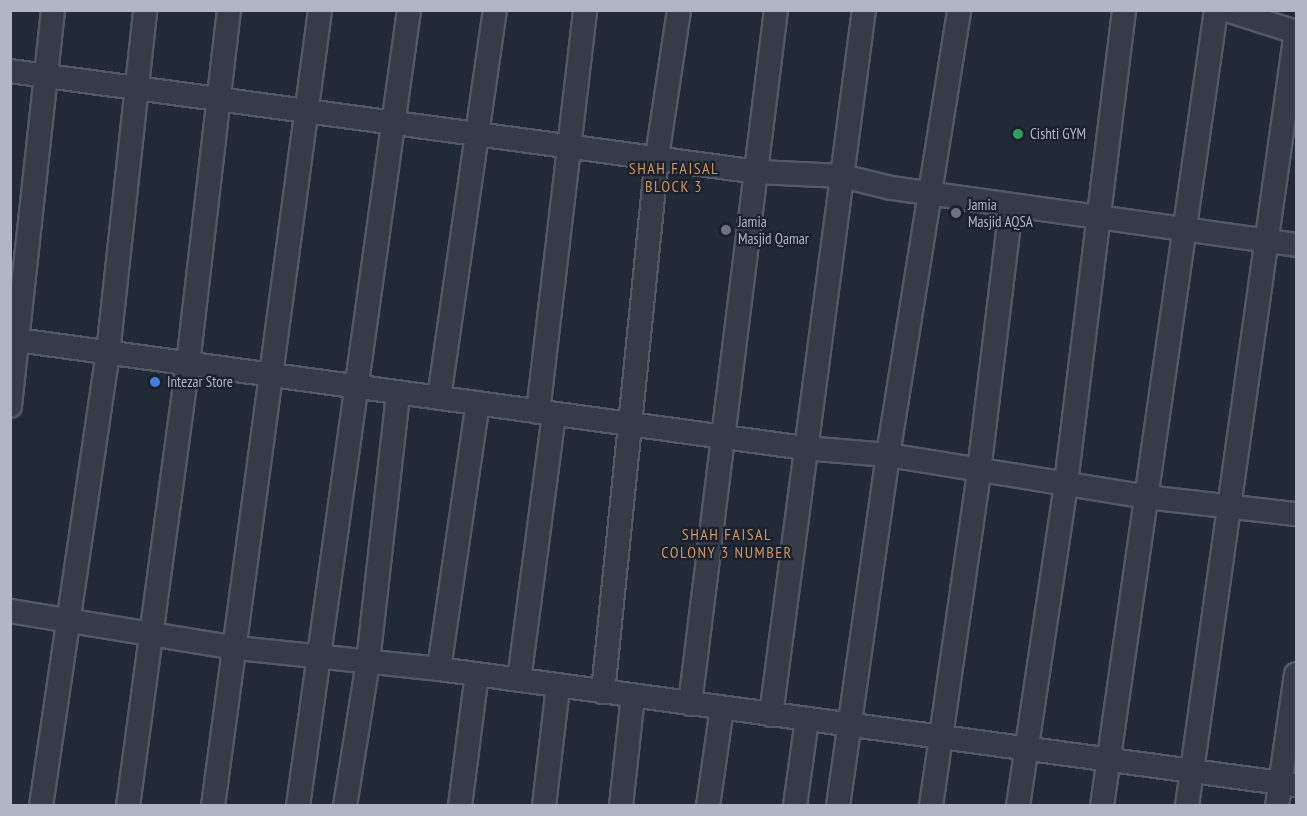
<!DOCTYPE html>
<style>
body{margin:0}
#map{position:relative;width:1307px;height:816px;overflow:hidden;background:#212a37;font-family:"PT Sans Narrow",sans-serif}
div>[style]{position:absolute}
.roads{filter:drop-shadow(2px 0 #525965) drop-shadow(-2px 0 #525965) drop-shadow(0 2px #525965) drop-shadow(0 -2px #525965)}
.minor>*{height:22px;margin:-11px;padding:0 11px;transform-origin:11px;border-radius:11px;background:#353c48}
.dots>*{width:16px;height:16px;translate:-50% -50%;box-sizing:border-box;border:3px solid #1a212c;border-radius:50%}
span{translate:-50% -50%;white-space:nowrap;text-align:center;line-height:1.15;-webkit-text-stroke:4.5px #1a212c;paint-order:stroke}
.poi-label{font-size:15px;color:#afb6c4}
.left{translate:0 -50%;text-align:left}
.neighbourhood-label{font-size:16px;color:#ce9660;letter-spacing:1.5px}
.frame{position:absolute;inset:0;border:12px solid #afb6c4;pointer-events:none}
</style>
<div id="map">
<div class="roads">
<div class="minor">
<div style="left:1227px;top:10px;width:72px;rotate:17.7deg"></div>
<div style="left:10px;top:71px;width:755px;rotate:7.69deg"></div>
<div style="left:758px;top:172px;width:84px;rotate:2.7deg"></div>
<div style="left:842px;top:176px;width:50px;rotate:13.8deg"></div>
<div style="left:891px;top:188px;width:409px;rotate:8deg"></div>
<div style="left:10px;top:339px;width:802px;rotate:7.81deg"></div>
<div style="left:805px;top:448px;width:83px;rotate:4.8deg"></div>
<div style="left:888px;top:455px;width:261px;rotate:9.2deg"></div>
<div style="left:1146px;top:497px;width:151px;rotate:6.5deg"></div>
<div style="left:439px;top:398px;width:392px;rotate:-81.8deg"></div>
<div style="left:10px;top:406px;width:398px;rotate:-83.8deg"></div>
<div style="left:538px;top:412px;width:405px;rotate:-83.3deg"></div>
<div style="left:10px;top:611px;width:230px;rotate:9.3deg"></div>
<div style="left:237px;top:648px;width:203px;rotate:5.9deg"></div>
<div style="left:439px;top:669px;width:865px;rotate:7.71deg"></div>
<div style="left:439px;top:669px;width:269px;rotate:-81.7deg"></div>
<div style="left:519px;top:680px;width:268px;rotate:-82.5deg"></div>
<div style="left:603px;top:692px;width:538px;rotate:-84.24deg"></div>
<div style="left:657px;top:157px;width:149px;rotate:-81.5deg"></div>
<div style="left:690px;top:704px;width:699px;rotate:-82.94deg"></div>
<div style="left:771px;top:715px;width:711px;rotate:-82.49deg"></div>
<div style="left:41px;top:806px;width:458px;rotate:-81.6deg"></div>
<div style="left:108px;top:353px;width:345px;rotate:-83.8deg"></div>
<div style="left:128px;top:806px;width:446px;rotate:-82.3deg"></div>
<div style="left:188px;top:364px;width:356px;rotate:-83.4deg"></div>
<div style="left:213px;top:806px;width:803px;rotate:-82.34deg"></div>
<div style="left:298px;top:806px;width:804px;rotate:-82.06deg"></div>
<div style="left:345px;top:806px;width:146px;rotate:-80.9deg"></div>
<div style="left:368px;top:662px;width:271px;rotate:-83.6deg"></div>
<div style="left:460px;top:806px;width:133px;rotate:-82.7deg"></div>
<div style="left:544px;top:806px;width:121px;rotate:-83.3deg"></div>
<div style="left:621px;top:806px;width:111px;rotate:-83.8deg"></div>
<div style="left:708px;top:806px;width:99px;rotate:-81.9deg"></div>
<div style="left:795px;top:806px;width:88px;rotate:-82.1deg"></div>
<div style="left:838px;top:806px;width:355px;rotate:-81.9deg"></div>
<div style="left:888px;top:455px;width:451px;rotate:-80.9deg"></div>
<div style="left:931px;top:806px;width:338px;rotate:-81.8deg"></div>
<div style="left:979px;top:471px;width:268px;rotate:-83.1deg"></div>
<div style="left:1018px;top:806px;width:327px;rotate:-81.5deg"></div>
<div style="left:1066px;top:483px;width:477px;rotate:-83deg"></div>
<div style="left:1102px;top:806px;width:804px;rotate:-81.85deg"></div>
<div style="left:1187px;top:806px;width:783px;rotate:-81.99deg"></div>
<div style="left:1277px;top:806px;width:133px;rotate:-81.8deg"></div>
</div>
</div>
<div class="dots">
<div style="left:1018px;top:134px;background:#2e9e5b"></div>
<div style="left:956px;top:213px;background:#6b7280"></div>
<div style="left:726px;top:230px;background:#6b7280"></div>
<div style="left:155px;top:382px;background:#3f7fe0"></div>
</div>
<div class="poi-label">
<span class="left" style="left:1030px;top:134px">Cishti GYM</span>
<span class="left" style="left:968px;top:213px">Jamia<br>Masjid AQSA</span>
<span class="left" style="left:738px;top:230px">Jamia<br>Masjid Qamar</span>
<span class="left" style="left:167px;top:382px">Intezar Store</span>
</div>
<div class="neighbourhood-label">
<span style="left:674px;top:177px">SHAH FAISAL<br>BLOCK 3</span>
<span style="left:727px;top:543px">SHAH FAISAL<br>COLONY 3 NUMBER</span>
</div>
<div class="frame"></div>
</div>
